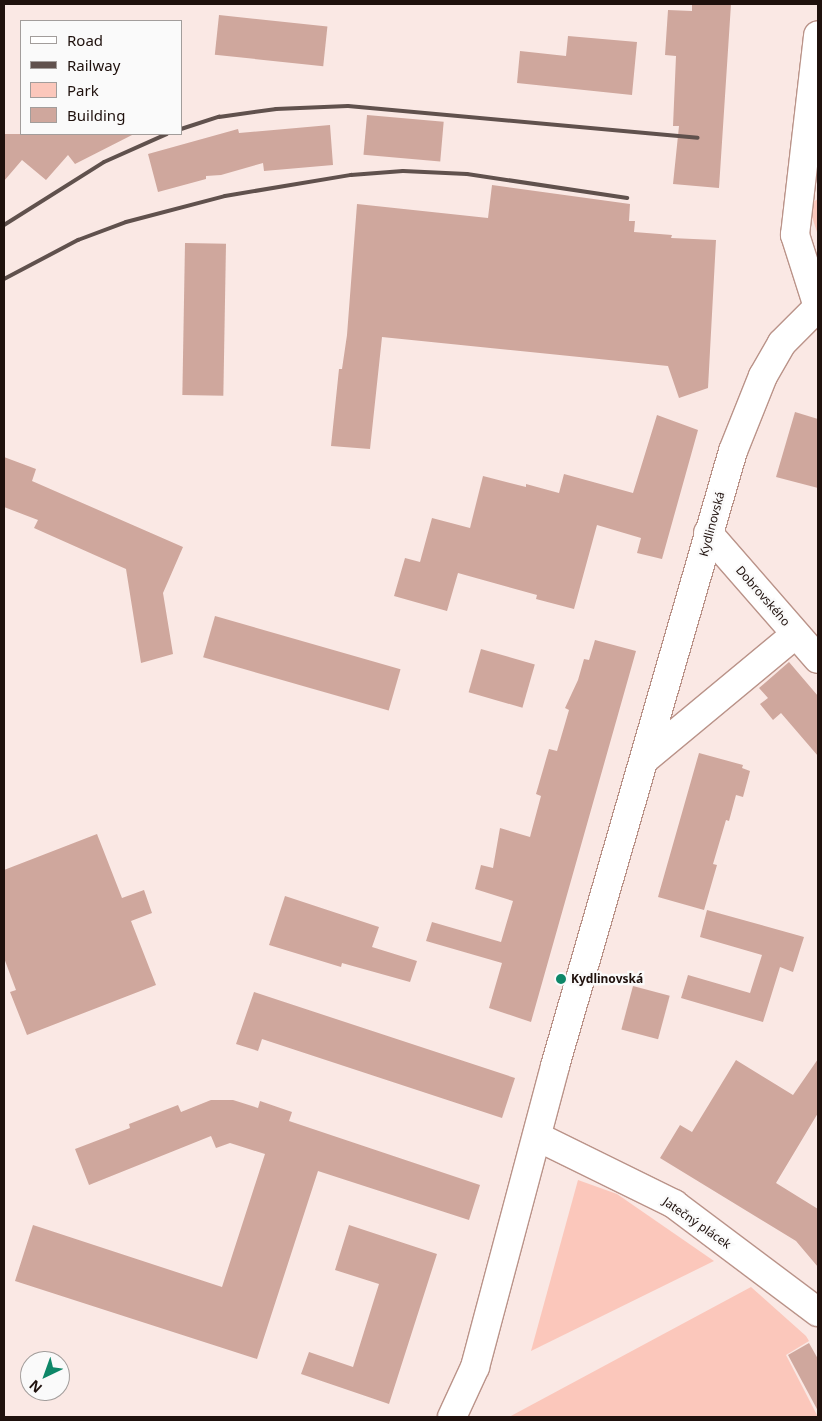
<!DOCTYPE html>
<meta charset="utf-8">
<style>
body{margin:0}
#map{position:relative;width:822px;height:1421px;overflow:hidden;background:#fae8e4;font-family:"Noto Sans",sans-serif}
div>[style]{position:absolute}
.green>*{inset:0;background:#fbc7bb}
.building>*{inset:0;background:#cfa79d;transform-origin:0 0}
.roads{filter:drop-shadow(1px 0 #ba9389) drop-shadow(-1px 0 #ba9389) drop-shadow(0 1px #ba9389) drop-shadow(0 -1px #ba9389)}
.minor>*{height:28px;margin:-14px;padding:0 14px;transform-origin:14px;border-radius:14px;background:#fff}
.rail>*{height:4px;margin:-2px;padding:0 2px;transform-origin:2px;border-radius:2px;background:#60514d}
.dots>*{width:14px;height:14px;translate:-50% -50%;box-sizing:border-box;border:2px solid #fafafa;border-radius:50%}
span{translate:-50% -50%;white-space:nowrap;text-align:center;line-height:1.15;-webkit-text-stroke:4.5px #fafafa;paint-order:stroke}
.street-label{font-size:12px;color:#1f110d}
.poi-label{font-size:12px;color:#1f110d;font-weight:700}
.left{translate:0 -50%;text-align:left}
.frame{position:absolute;inset:0;border:5px solid #1f110d;pointer-events:none}
.legend{position:absolute;left:20px;top:20px;width:162px;height:115px;box-sizing:border-box;background:#fafafa;border:1px solid #a29d9b;margin:0;padding:6px 9px;list-style:none;font-size:15px;color:#1f110d}
.legend li{display:flex;align-items:center;gap:10px;height:25px}
.legend b{width:25px;border:1px solid #a29d9b}
.north{position:absolute;left:20px;top:1351px;width:50px;height:50px;box-sizing:border-box;background:#fafafa;border:1px solid #a29d9b;border-radius:50%;rotate:222deg;font-size:14px;font-weight:700;line-height:20px;text-align:center;color:#1f110d}
.north::after{content:'';display:block;margin:auto;width:18px;height:22px;background:#0e8768;clip-path:polygon(50% 0,100% 100%,50% 72%,0 100%)}
</style>
<div id="map">
<div class="green">
<div style="clip-path:polygon(818px 199px,818px 235px,811px 214px,811px 203px)"></div>
<div style="clip-path:polygon(578px 1180px,617px 1194px,714px 1261px,531px 1351px)"></div>
<div style="clip-path:polygon(751px 1287px,806px 1336px,809px 1341px,786px 1355px,818px 1417px,509px 1417px)"></div>
</div>
<div class="building">
<div style="clip-path:polygon(692px 4px,731px 4px,719px 188px,673px 184px,679px 126px,673px 126px,676px 56px,665px 55px,668px 10px,692px 11px)"></div>
<div style="left:219px;top:15px;width:109px;height:40px;rotate:6deg"></div>
<div style="clip-path:polygon(568px 36px,637px 42px,632px 95px,517px 83px,520px 51px,566px 56px)"></div>
<div style="left:367px;top:115px;width:77px;height:40px;rotate:5deg"></div>
<div style="clip-path:polygon(330px 125px,333px 165px,264px 171px,263px 163px,221px 175px,206px 176px,206px 179px,158px 192px,148px 154px,238px 129px,239px 133px)"></div>
<div style="clip-path:polygon(4px 134px,134px 134px,75px 164px,68px 155px,46px 180px,22px 160px,4px 181px)"></div>
<div style="clip-path:polygon(492px 185px,630px 204px,629px 221px,635px 221px,634px 232px,672px 235px,671px 238px,716px 240px,708px 388px,679px 398px,668px 366px,382px 337px,370px 449px,331px 446px,339px 369px,342px 369px,347px 335px,357px 204px,488px 218px)"></div>
<div style="left:185px;top:243px;width:41px;height:152px;rotate:1deg"></div>
<div style="clip-path:polygon(795px 412px,818px 419px,818px 488px,776px 477px)"></div>
<div style="clip-path:polygon(657px 415px,698px 430px,662px 559px,637px 553px,641px 538px,597px 525px,574px 609px,536px 599px,537px 595px,458px 573px,447px 611px,394px 596px,405px 558px,420px 562px,432px 518px,470px 528px,483px 476px,526px 487px,526px 484px,559px 493px,564px 474px,633px 493px)"></div>
<div style="clip-path:polygon(4px 457px,36px 469px,32px 481px,183px 547px,163px 593px,173px 654px,141px 663px,126px 569px,34px 528px,38px 520px,4px 507px)"></div>
<div style="left:215px;top:616px;width:193px;height:43px;rotate:16deg"></div>
<div style="clip-path:polygon(595px 640px,636px 651px,531px 1022px,489px 1008px,502px 963px,426px 941px,432px 922px,501px 942px,513px 901px,475px 889px,481px 865px,493px 868px,500px 828px,530px 837px,541px 796px,536px 794px,549px 749px,557px 751px,569px 710px,565px 708px,578px 680px,584px 659px,589px 660px)"></div>
<div style="left:481px;top:649px;width:56px;height:45px;rotate:16deg"></div>
<div style="clip-path:polygon(789px 662px,818px 696px,818px 756px,781px 713px,773px 720px,760px 704px,768px 698px,759px 688px)"></div>
<div style="clip-path:polygon(699px 753px,743px 765px,742px 768px,750px 771px,743px 797px,736px 795px,729px 821px,726px 820px,713px 864px,717px 865px,704px 910px,658px 897px)"></div>
<div style="clip-path:polygon(97px 834px,122px 898px,144px 890px,152px 913px,131px 921px,156px 985px,27px 1035px,10px 992px,16px 990px,4px 958px,4px 870px)"></div>
<div style="clip-path:polygon(285px 896px,379px 927px,372px 947px,417px 961px,410px 982px,342px 963px,341px 967px,269px 945px)"></div>
<div style="clip-path:polygon(707px 910px,804px 937px,793px 972px,780px 967px,763px 1022px,681px 998px,688px 975px,750px 993px,762px 955px,700px 937px)"></div>
<div style="left:633px;top:986px;width:38px;height:45px;rotate:15deg"></div>
<div style="clip-path:polygon(254px 992px,515px 1078px,502px 1118px,262px 1039px,258px 1051px,236px 1044px)"></div>
<div style="clip-path:polygon(818px 1059px,818px 1113px,776px 1183px,818px 1209px,818px 1267px,796px 1241px,660px 1158px,680px 1125px,692px 1132px,736px 1060px,793px 1095px)"></div>
<div style="clip-path:polygon(211px 1100px,233px 1100px,258px 1108px,260px 1101px,292px 1112px,289px 1121px,480px 1185px,469px 1220px,318px 1171px,257px 1359px,15px 1281px,33px 1225px,222px 1287px,265px 1154px,230px 1143px,216px 1148px,211px 1136px,89px 1185px,75px 1149px,130px 1128px,129px 1124px,178px 1105px,181px 1112px)"></div>
<div style="clip-path:polygon(349px 1225px,437px 1254px,389px 1404px,301px 1374px,309px 1352px,353px 1367px,379px 1284px,335px 1270px)"></div>
<div style="clip-path:polygon(809px 1343px,818px 1359px,818px 1411px,788px 1355px)"></div>
</div>
<div class="roads">
<div class="minor">
<div style="left:818px;top:307px;width:76px;rotate:-107.7deg"></div>
<div style="left:795px;top:235px;width:201px;rotate:-83.4deg"></div>
<div style="left:708px;top:533px;width:167px;rotate:48.9deg"></div>
<div style="left:644px;top:760px;width:197px;rotate:-39.7deg"></div>
<div style="left:538px;top:1137px;width:152px;rotate:26.2deg"></div>
<div style="left:674px;top:1204px;width:180px;rotate:36.9deg"></div>
<div style="left:452px;top:1417px;width:55px;rotate:-65.3deg"></div>
<div style="left:475px;top:1367px;width:311px;rotate:-75.1deg"></div>
<div style="left:555px;top:1066px;width:640px;rotate:-73.86deg"></div>
<div style="left:733px;top:451px;width:81px;rotate:-68.2deg"></div>
<div style="left:763px;top:376px;width:38px;rotate:-60deg"></div>
<div style="left:782px;top:343px;width:51px;rotate:-45deg"></div>
</div>
</div>
<div class="rail">
<div style="left:181px;top:129px;width:40px;rotate:-18deg"></div>
<div style="left:219px;top:117px;width:58px;rotate:-8deg"></div>
<div style="left:276px;top:109px;width:72px;rotate:-2.4deg"></div>
<div style="left:348px;top:106px;width:351px;rotate:5.2deg"></div>
<div style="left:4px;top:225px;width:118px;rotate:-32.2deg"></div>
<div style="left:104px;top:162px;width:69px;rotate:-24deg"></div>
<div style="left:4px;top:279px;width:84px;rotate:-27.8deg"></div>
<div style="left:78px;top:240px;width:51px;rotate:-20.6deg"></div>
<div style="left:126px;top:222px;width:102px;rotate:-14.7deg"></div>
<div style="left:225px;top:196px;width:128px;rotate:-9.5deg"></div>
<div style="left:351px;top:175px;width:52px;rotate:-4.4deg"></div>
<div style="left:403px;top:171px;width:64px;rotate:2.7deg"></div>
<div style="left:467px;top:174px;width:162px;rotate:8.5deg"></div>
</div>
<div class="dots">
<div style="left:561px;top:979px;background:#0e8768"></div>
</div>
<div class="street-label">
<span style="left:712px;top:524px;rotate:-75deg">Kydlinovská</span>
<span style="left:763px;top:596px;rotate:49deg">Dobrovského</span>
<span style="left:697px;top:1223px;rotate:35deg">Jatečný plácek</span>
</div>
<div class="poi-label">
<span class="left" style="left:571px;top:979px">Kydlinovská</span>
</div>
<div class="frame"></div>
<ul class="legend">
<li><b style="height:6px;background:#fff"></b>Road</li>
<li><b style="height:6px;background:#60514d"></b>Railway</li>
<li><b style="height:14px;background:#fbc7bb"></b>Park</li>
<li><b style="height:14px;background:#cfa79d"></b>Building</li>
</ul>
<div class="north">N</div>
</div>
